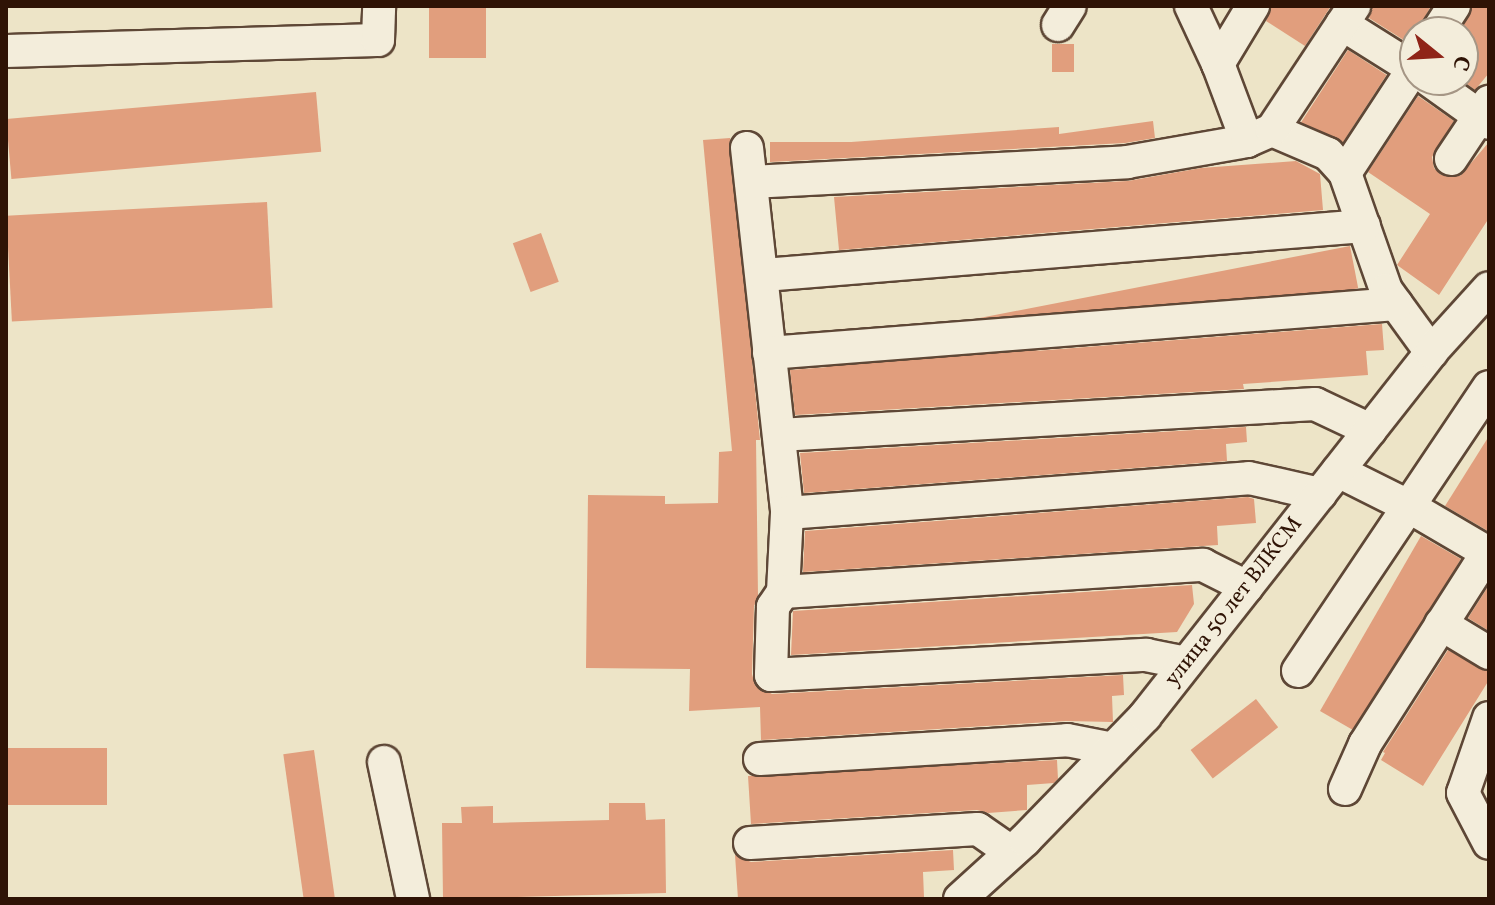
<!DOCTYPE html>
<meta charset="utf-8">
<style>
body{margin:0}
#map{position:relative;width:1495px;height:905px;overflow:hidden;background:#ede4c7;font-family:Vollkorn,serif}
div>[style]{position:absolute}
.building>*{inset:0;background:#e19e7d;transform-origin:0 0}
.roads{filter:drop-shadow(2px 0 #5e4736) drop-shadow(-2px 0 #5e4736) drop-shadow(0 2px #5e4736) drop-shadow(0 -2px #5e4736)}
.minor>*{height:32px;margin:-16px;padding:0 16px;transform-origin:16px;border-radius:16px;background:#f3eddb}
span{translate:-50% -50%;white-space:nowrap;text-align:center;line-height:1.15;-webkit-text-stroke:6px #f3eddb;paint-order:stroke}
.street-label{font-size:22px;color:#2f1305}
.frame{position:absolute;inset:0;border:8px solid #2f1305;pointer-events:none}
.north{position:absolute;left:1399px;top:16px;width:80px;height:80px;box-sizing:border-box;background:#f3eddb;border:2px solid #a59685;border-radius:50%;rotate:108deg;font-size:22px;font-weight:700;line-height:32px;text-align:center;color:#2f1305}
.north::after{content:'';display:block;margin:auto;width:28px;height:36px;background:#8f2418;clip-path:polygon(50% 0,100% 100%,50% 72%,0 100%)}
</style>
<div id="map">
<div class="building">
<div style="left:429px;top:6px;width:57px;height:52px"></div>
<div style="clip-path:polygon(1272px 6px,1331px 6px,1305px 46px,1266px 21px)"></div>
<div style="clip-path:polygon(1373px 6px,1431px 6px,1410px 44px,1369px 18px)"></div>
<div style="clip-path:polygon(1473px 6px,1489px 6px,1489px 73px,1475px 90px,1462px 80px,1463px 32px,1460px 32px)"></div>
<div style="left:1074px;top:44px;width:28px;height:22px;rotate:90deg"></div>
<div style="left:1348px;top:50px;width:46px;height:87px;rotate:33deg"></div>
<div style="left:316px;top:92px;width:60px;height:311px;rotate:85deg"></div>
<div style="clip-path:polygon(1418px 96px,1454px 121px,1432px 157px,1434px 168px,1441px 175px,1460px 176px,1489px 142px,1489px 218px,1439px 295px,1397px 265px,1430px 214px,1368px 172px)"></div>
<div style="clip-path:polygon(1153px 121px,1155px 138px,1125px 143px,770px 162px,770px 142px,851px 142px,1059px 127px,1059px 134px)"></div>
<div style="clip-path:polygon(730px 138px,760px 440px,756px 440px,758px 596px,754px 606px,752px 674px,755px 685px,772px 694px,1123px 675px,1124px 695px,1112px 696px,1113px 722px,1066px 721px,761px 740px,760px 707px,689px 711px,690px 669px,586px 668px,588px 495px,665px 496px,665px 504px,718px 503px,719px 452px,732px 451px,703px 140px)"></div>
<div style="clip-path:polygon(1296px 161px,1320px 174px,1323px 210px,839px 250px,834px 197px,1128px 181px,1201px 168px)"></div>
<div style="left:267px;top:202px;width:106px;height:261px;rotate:87deg"></div>
<div style="left:541px;top:233px;width:52px;height:30px;rotate:70deg"></div>
<div style="left:1350px;top:246px;width:43px;height:537px;rotate:79deg"></div>
<div style="clip-path:polygon(1382px 324px,1384px 350px,1366px 351px,1368px 375px,1243px 384px,1244px 389px,795px 415px,790px 370px)"></div>
<div style="clip-path:polygon(1246px 427px,1247px 442px,1226px 444px,1227px 461px,804px 493px,800px 453px)"></div>
<div style="clip-path:polygon(1489px 436px,1489px 531px,1488px 531px,1445px 506px)"></div>
<div style="clip-path:polygon(1248px 497px,1254px 499px,1256px 523px,1217px 526px,1218px 545px,803px 572px,805px 531px)"></div>
<div style="left:1421px;top:536px;width:46px;height:202px;rotate:30deg"></div>
<div style="clip-path:polygon(1192px 585px,1194px 604px,1177px 632px,791px 655px,793px 611px)"></div>
<div style="clip-path:polygon(1489px 585px,1489px 631px,1468px 618px)"></div>
<div style="clip-path:polygon(1448px 650px,1489px 672px,1489px 680px,1423px 786px,1381px 760px,1385px 753px,1383px 752px)"></div>
<div style="left:1256px;top:699px;width:36px;height:83px;rotate:52deg"></div>
<div style="left:6px;top:748px;width:101px;height:57px"></div>
<div style="left:314px;top:750px;width:150px;height:31px;rotate:82deg"></div>
<div style="clip-path:polygon(1057px 760px,1058px 779px,1054px 783px,1027px 785px,1027px 810px,988px 813px,977px 810px,751px 824px,748px 776px)"></div>
<div style="clip-path:polygon(609px 803px,645px 803px,646px 820px,665px 819px,666px 893px,443px 899px,442px 823px,462px 823px,461px 807px,493px 806px,493px 823px,609px 820px)"></div>
<div style="clip-path:polygon(953px 850px,954px 870px,923px 872px,924px 897px,738px 899px,735px 855px,751px 862px)"></div>
</div>
<div class="roads">
<div class="minor">
<div style="left:1191px;top:6px;width:64px;rotate:65deg"></div>
<div style="left:1342px;top:24px;width:86px;rotate:32.2deg"></div>
<div style="left:1058px;top:25px;width:22px;rotate:-58deg"></div>
<div style="left:1437px;top:32px;width:31px;rotate:-57deg"></div>
<div style="left:6px;top:51px;width:372px;rotate:-1.7deg"></div>
<div style="left:378px;top:40px;width:34px;rotate:-88deg"></div>
<div style="left:1429px;top:80px;width:74px;rotate:35.6deg"></div>
<div style="left:1272px;top:130px;width:61px;rotate:23.2deg"></div>
<div style="left:1328px;top:154px;width:25px;rotate:48deg"></div>
<div style="left:1345px;top:173px;width:124px;rotate:70.7deg"></div>
<div style="left:1386px;top:290px;width:77px;rotate:54deg"></div>
<div style="left:1247px;top:141px;width:82px;rotate:-110.6deg"></div>
<div style="left:1218px;top:64px;width:68px;rotate:-58.9deg"></div>
<div style="left:747px;top:148px;width:367px;rotate:83.7deg"></div>
<div style="left:787px;top:513px;width:79px;rotate:92.9deg"></div>
<div style="left:783px;top:592px;width:18px;rotate:124deg"></div>
<div style="left:773px;top:607px;width:68px;rotate:91.7deg"></div>
<div style="left:771px;top:675px;width:376px;rotate:-3.1deg"></div>
<div style="left:1146px;top:655px;width:41px;rotate:11.3deg"></div>
<div style="left:1451px;top:159px;width:69px;rotate:-56.3deg"></div>
<div style="left:1345px;top:173px;width:128px;rotate:-56.8deg"></div>
<div style="left:751px;top:182px;width:377px;rotate:-3deg"></div>
<div style="left:1127px;top:162px;width:122px;rotate:-9.9deg"></div>
<div style="left:1247px;top:141px;width:27px;rotate:-24deg"></div>
<div style="left:1272px;top:130px;width:149px;rotate:-56.5deg"></div>
<div style="left:764px;top:275px;width:602px;rotate:-4.67deg"></div>
<div style="left:769px;top:353px;width:629px;rotate:-4.47deg"></div>
<div style="left:779px;top:435px;width:537px;rotate:-3.31deg"></div>
<div style="left:1315px;top:404px;width:61px;rotate:25.3deg"></div>
<div style="left:1338px;top:471px;width:78px;rotate:26.6deg"></div>
<div style="left:1408px;top:506px;width:93px;rotate:30.4deg"></div>
<div style="left:787px;top:513px;width:463px;rotate:-4.3deg"></div>
<div style="left:1249px;top:478px;width:73px;rotate:12.7deg"></div>
<div style="left:783px;top:592px;width:421px;rotate:-3.7deg"></div>
<div style="left:1203px;top:565px;width:49px;rotate:26.6deg"></div>
<div style="left:1441px;top:624px;width:56px;rotate:31.1deg"></div>
<div style="left:1298px;top:671px;width:342px;rotate:-56.1deg"></div>
<div style="left:1489px;top:718px;width:79px;rotate:109.1deg"></div>
<div style="left:1463px;top:793px;width:56px;rotate:62.5deg"></div>
<div style="left:760px;top:759px;width:308px;rotate:-3.5deg"></div>
<div style="left:1067px;top:740px;width:47px;rotate:11.1deg"></div>
<div style="left:384px;top:762px;width:140px;rotate:78deg"></div>
<div style="left:1345px;top:789px;width:49px;rotate:-66deg"></div>
<div style="left:1365px;top:744px;width:230px;rotate:-57.4deg"></div>
<div style="left:750px;top:843px;width:228px;rotate:-3.5deg"></div>
<div style="left:978px;top:829px;width:40px;rotate:34.9deg"></div>
<div style="left:960px;top:899px;width:88px;rotate:-42.2deg"></div>
<div style="left:1025px;top:840px;width:173px;rotate:-45.9deg"></div>
<div style="left:1145px;top:716px;width:463px;rotate:-51.8deg"></div>
<div style="left:1431px;top:352px;width:86px;rotate:-47.8deg"></div>
</div>
</div>
<div class="street-label">
<span style="left:1234px;top:602px;rotate:-52deg">улица 50 лет ВЛКСМ</span>
</div>
<div class="frame"></div>
<div class="north">С</div>
</div>
